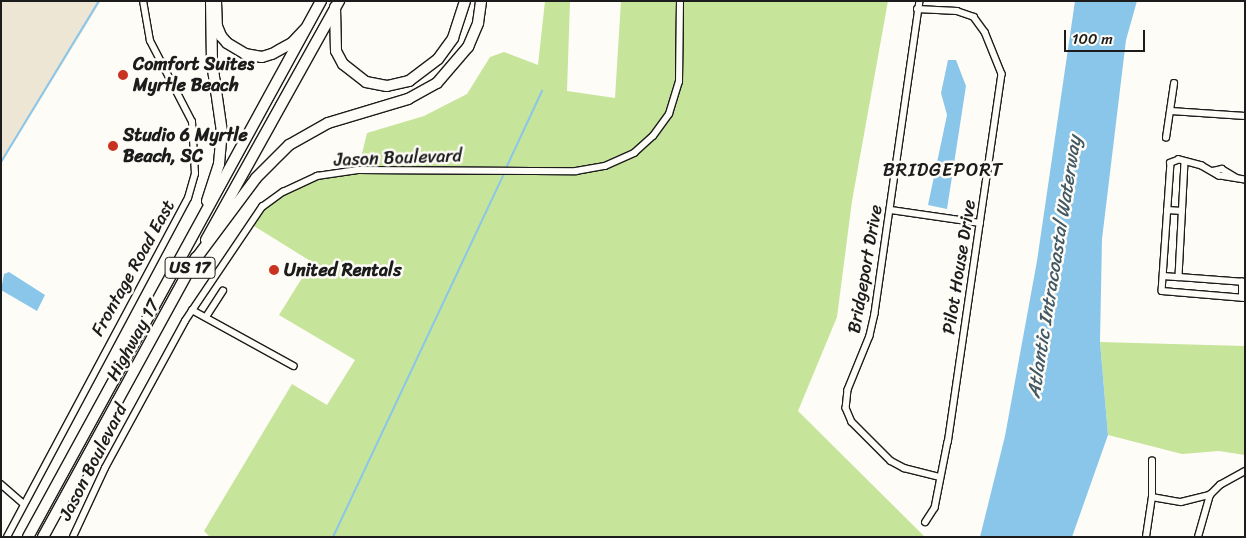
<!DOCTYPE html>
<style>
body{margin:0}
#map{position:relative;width:1246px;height:538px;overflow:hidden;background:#fdfcf7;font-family:Sriracha,sans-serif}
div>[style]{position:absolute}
.built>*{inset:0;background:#eee6d4}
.green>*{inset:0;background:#c7e49b}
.water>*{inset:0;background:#8ac6ea}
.stream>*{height:2px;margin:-1px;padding:0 1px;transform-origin:1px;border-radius:1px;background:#8ac6ea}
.roads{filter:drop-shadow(1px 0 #1c1c1c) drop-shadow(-1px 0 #1c1c1c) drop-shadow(0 1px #1c1c1c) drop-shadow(0 -1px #1c1c1c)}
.minor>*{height:5.5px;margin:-2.75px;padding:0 2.75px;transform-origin:2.75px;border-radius:2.75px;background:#fdfcf7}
.trunk>*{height:10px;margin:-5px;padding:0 5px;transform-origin:5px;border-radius:5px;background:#fdfcf7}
.motorway>*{height:10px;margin:-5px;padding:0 5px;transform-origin:5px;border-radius:5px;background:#fdfcf7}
.dots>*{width:14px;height:14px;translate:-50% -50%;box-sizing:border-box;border:2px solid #fdfcf7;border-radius:50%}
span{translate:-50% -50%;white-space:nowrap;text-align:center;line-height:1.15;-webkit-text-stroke:5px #fdfcf7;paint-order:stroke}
.shield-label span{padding:1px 4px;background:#fdfcf7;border:1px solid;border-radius:4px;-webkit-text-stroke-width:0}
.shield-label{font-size:16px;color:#1c1c1c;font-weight:700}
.poi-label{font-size:18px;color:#1c1c1c;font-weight:700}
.left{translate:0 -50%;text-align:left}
.street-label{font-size:18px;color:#1c1c1c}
.neighbourhood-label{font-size:19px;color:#1c1c1c;letter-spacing:1px}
.water-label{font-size:19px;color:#425864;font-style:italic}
.frame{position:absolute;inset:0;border:2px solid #1c1c1c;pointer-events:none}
.scale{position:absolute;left:1064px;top:30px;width:81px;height:22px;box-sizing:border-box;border:2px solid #1c1c1c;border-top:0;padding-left:6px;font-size:15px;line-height:18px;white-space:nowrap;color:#1c1c1c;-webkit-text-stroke:4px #fdfcf7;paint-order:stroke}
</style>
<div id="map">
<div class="built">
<div style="clip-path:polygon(1px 1px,101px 1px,1px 164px)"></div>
</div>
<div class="green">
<div style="clip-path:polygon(545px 1px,570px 1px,567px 91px,615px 98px,621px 1px,888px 1px,852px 201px,837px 317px,798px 411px,925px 537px,210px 537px,204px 531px,292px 384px,327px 405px,355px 360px,279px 315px,312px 262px,249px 223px,262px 207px,283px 192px,317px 176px,358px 170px,367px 133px,424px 116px,467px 94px,490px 57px,504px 52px,538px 65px)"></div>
<div style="clip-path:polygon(1100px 342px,1245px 346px,1245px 455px,1219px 451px,1182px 454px,1108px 435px)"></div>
</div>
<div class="water">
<div style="clip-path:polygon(1075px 1px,1137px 1px,1126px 40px,1102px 239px,1100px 342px,1108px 435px,1072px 537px,980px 537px,1005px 436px,1037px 261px)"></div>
<div style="clip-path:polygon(948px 60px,956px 60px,966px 86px,947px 209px,928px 205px,947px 115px,941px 93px)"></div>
<div style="clip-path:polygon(9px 272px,45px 295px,37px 311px,1px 290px,4px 274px)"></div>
</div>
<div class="stream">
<div style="left:1px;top:162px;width:188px;rotate:-58.7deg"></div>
<div style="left:507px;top:166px;width:83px;rotate:-65deg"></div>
<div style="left:333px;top:537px;width:400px;rotate:-64.8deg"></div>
</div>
<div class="roads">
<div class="minor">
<div style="left:920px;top:1px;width:316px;rotate:98.2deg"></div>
<div style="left:875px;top:314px;width:23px;rotate:103deg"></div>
<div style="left:870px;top:336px;width:58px;rotate:112.2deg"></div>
<div style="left:848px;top:390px;width:18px;rotate:96deg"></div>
<div style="left:846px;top:408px;width:15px;rotate:67deg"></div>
<div style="left:852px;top:422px;width:55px;rotate:45deg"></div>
<div style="left:891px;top:461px;width:15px;rotate:28deg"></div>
<div style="left:904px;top:468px;width:37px;rotate:14deg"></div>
<div style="left:917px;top:9px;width:40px;rotate:2.9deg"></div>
<div style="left:957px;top:11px;width:18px;rotate:19deg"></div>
<div style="left:974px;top:17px;width:19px;rotate:54deg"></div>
<div style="left:985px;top:32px;width:45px;rotate:68deg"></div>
<div style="left:1002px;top:74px;width:372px;rotate:98.3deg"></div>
<div style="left:948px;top:442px;width:67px;rotate:101.1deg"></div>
<div style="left:935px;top:508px;width:17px;rotate:123deg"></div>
<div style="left:1171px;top:111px;width:74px;rotate:3.9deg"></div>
<div style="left:1166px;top:138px;width:55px;rotate:-81.6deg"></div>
<div style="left:1185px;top:162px;width:115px;rotate:93deg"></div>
<div style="left:1179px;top:277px;width:66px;rotate:4.3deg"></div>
<div style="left:1213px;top:171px;width:9px;rotate:-13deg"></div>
<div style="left:1222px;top:169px;width:17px;rotate:31deg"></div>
<div style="left:1245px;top:180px;width:26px;rotate:-171deg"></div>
<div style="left:1219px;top:176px;width:20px;rotate:-150deg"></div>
<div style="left:1202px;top:166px;width:24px;rotate:-165deg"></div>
<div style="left:1179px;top:160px;width:9px;rotate:159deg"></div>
<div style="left:1171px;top:163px;width:128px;rotate:94deg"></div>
<div style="left:1162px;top:291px;width:83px;rotate:4.8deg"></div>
<div style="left:891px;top:210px;width:90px;rotate:8.3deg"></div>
<div style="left:1167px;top:210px;width:15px;rotate:4deg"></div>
<div style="left:1163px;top:276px;width:16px;rotate:4deg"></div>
<div style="left:1242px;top:298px;width:16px;rotate:-90deg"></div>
<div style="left:192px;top:310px;width:116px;rotate:28.8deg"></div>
<div style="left:206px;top:317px;width:31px;rotate:-57deg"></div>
<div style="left:1px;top:484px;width:30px;rotate:41deg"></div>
<div style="left:1152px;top:497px;width:36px;rotate:-90deg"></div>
<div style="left:7px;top:537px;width:384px;rotate:-61.9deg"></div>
<div style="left:188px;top:198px;width:25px;rotate:-74deg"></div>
<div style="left:195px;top:174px;width:52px;rotate:-93.3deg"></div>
<div style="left:192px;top:122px;width:91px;rotate:-117.4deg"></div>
<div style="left:150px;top:41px;width:41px;rotate:-99.9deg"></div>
<div style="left:73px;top:537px;width:76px;rotate:-65.1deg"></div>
<div style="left:105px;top:468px;width:167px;rotate:-61.4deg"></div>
<div style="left:185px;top:321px;width:138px;rotate:-56deg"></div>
<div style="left:262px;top:207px;width:26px;rotate:-36deg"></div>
<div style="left:283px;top:192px;width:38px;rotate:-25deg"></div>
<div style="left:317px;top:176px;width:41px;rotate:-8.3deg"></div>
<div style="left:358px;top:170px;width:218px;rotate:0.3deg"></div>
<div style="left:576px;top:171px;width:29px;rotate:-10deg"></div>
<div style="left:605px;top:166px;width:32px;rotate:-24deg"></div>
<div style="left:634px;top:153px;width:25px;rotate:-42deg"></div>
<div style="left:653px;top:136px;width:27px;rotate:-54deg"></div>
<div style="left:669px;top:114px;width:34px;rotate:-73deg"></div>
<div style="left:679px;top:82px;width:81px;rotate:-89.3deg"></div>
<div style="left:1146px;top:537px;width:40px;rotate:-81.5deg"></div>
<div style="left:1152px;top:497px;width:29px;rotate:10deg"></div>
<div style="left:1181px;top:502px;width:30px;rotate:-14deg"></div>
<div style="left:1198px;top:537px;width:44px;rotate:-74.1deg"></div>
<div style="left:1210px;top:495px;width:14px;rotate:-45deg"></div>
<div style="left:1220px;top:485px;width:29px;rotate:-29deg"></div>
</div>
<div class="trunk">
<div style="left:207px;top:201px;width:39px;rotate:-72deg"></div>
<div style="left:219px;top:164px;width:32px;rotate:-85deg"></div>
<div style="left:222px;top:132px;width:70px;rotate:-98.2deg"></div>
<div style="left:212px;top:63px;width:62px;rotate:-90.9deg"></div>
<div style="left:206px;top:240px;width:274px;rotate:-60.9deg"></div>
<div style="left:28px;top:537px;width:611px;rotate:-61.34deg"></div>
<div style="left:43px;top:537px;width:319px;rotate:-61.3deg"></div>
</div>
<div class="motorway">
<div style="left:216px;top:1px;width:25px;rotate:88deg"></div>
<div style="left:217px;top:26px;width:11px;rotate:68deg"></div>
<div style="left:221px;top:36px;width:9px;rotate:49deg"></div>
<div style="left:227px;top:43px;width:21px;rotate:31deg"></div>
<div style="left:245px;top:54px;width:17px;rotate:10deg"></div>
<div style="left:262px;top:57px;width:10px;rotate:-17deg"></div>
<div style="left:272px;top:54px;width:23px;rotate:-29deg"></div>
<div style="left:292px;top:43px;width:19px;rotate:-47deg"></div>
<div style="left:335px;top:7px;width:44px;rotate:88.7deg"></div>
<div style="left:336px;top:51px;width:15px;rotate:62deg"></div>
<div style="left:343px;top:64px;width:29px;rotate:38deg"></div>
<div style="left:366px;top:82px;width:21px;rotate:11deg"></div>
<div style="left:387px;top:86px;width:23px;rotate:-13deg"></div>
<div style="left:409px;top:81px;width:36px;rotate:-37deg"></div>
<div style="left:438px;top:59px;width:26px;rotate:-54deg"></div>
<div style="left:453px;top:38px;width:39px;rotate:-72deg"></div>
<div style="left:192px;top:264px;width:107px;rotate:-53.3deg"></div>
<div style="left:256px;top:178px;width:47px;rotate:-45deg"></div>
<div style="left:289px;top:145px;width:45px;rotate:-29.4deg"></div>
<div style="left:328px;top:123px;width:84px;rotate:-16.7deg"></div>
<div style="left:408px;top:99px;width:33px;rotate:-29deg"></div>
<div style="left:437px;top:83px;width:48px;rotate:-49.3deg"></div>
<div style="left:468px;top:47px;width:26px;rotate:-67deg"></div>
<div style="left:478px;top:23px;width:22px;rotate:-82deg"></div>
</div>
</div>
<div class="dots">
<div style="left:123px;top:75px;background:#c8321e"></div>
<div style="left:113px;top:146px;background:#c8321e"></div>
<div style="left:274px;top:270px;background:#c8321e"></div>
</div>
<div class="shield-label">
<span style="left:190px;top:268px">US 17</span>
</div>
<div class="poi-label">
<span class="left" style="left:133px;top:75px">Comfort Suites<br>Myrtle Beach</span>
<span class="left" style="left:123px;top:146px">Studio 6 Myrtle<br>Beach, SC</span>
<span class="left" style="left:284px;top:270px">United Rentals</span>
</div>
<div class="street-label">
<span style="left:398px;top:158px;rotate:-2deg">Jason Boulevard</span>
<span style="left:959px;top:267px;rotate:-81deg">Pilot House Drive</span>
<span style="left:133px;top:268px;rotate:-61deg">Frontage Road East</span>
<span style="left:865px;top:269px;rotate:-80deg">Bridgeport Drive</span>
<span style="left:133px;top:340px;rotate:-61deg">Highway 17</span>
<span style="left:93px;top:462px;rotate:-63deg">Jason Boulevard</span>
</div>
<div class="neighbourhood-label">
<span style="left:943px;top:170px">BRIDGEPORT</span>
</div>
<div class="water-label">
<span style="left:1054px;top:267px;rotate:-81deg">Atlantic Intracoastal Waterway</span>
</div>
<div class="frame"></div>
<div class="scale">100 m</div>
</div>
